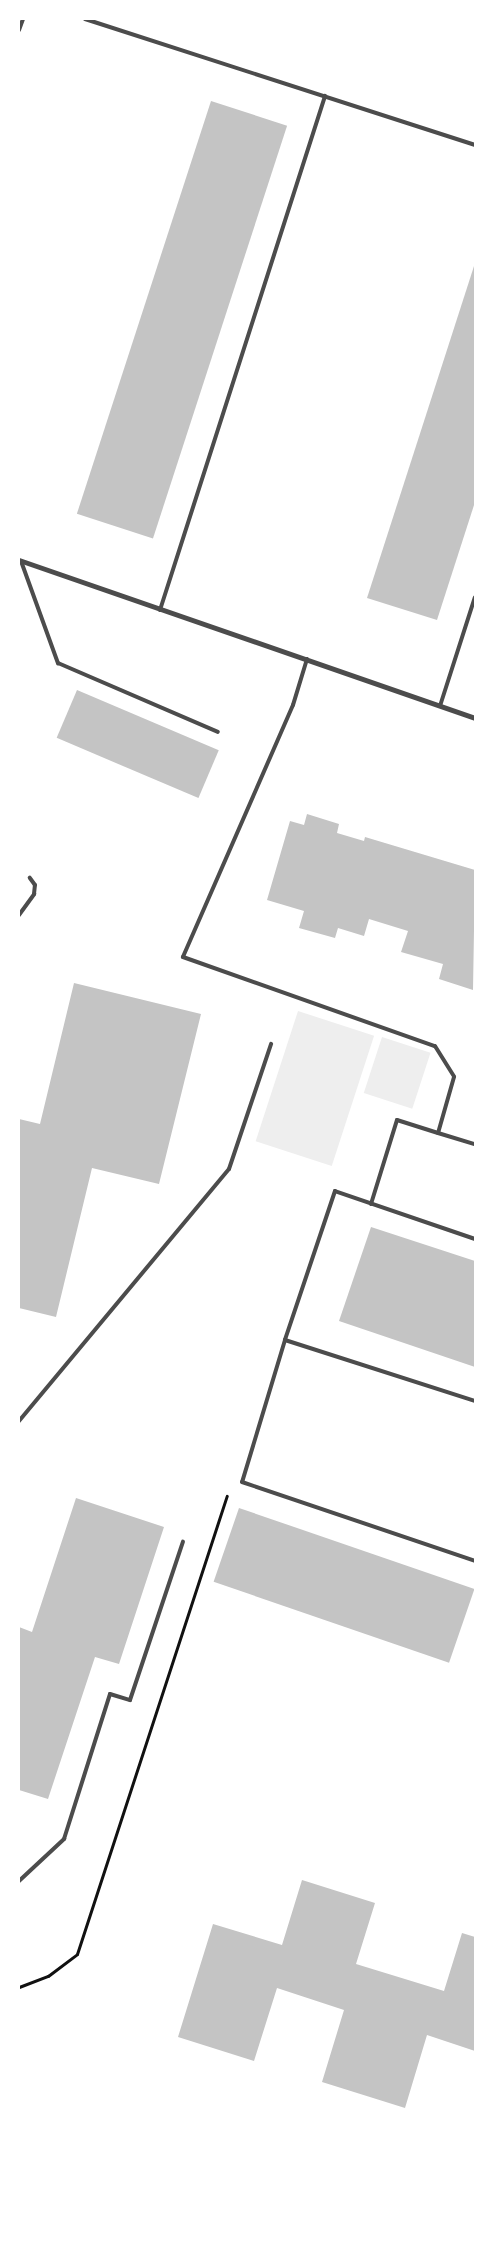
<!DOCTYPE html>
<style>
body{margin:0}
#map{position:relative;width:494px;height:2268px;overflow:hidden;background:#fff;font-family:"Roboto Serif",serif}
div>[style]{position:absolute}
.green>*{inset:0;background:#eee;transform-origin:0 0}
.building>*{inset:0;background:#c4c4c4;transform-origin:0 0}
.path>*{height:3px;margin:-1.5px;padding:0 1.5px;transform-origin:1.5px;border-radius:1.5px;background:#111}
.service>*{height:4px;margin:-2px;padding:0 2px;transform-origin:2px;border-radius:2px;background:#4c4c4c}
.minor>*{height:5px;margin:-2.5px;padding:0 2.5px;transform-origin:2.5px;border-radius:2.5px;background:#4c4c4c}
span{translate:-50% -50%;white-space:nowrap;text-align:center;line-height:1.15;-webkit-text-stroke:4px #fff;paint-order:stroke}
.frame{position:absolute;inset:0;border:20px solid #fff;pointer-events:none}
</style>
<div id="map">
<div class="green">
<div style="left:298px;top:1011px;width:80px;height:137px;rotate:18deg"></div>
<div style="left:382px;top:1037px;width:51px;height:59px;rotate:18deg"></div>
</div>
<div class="building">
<div style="left:211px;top:101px;width:80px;height:434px;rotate:18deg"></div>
<div style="clip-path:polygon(475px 263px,475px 502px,437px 620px,367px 598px)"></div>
<div style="left:77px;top:690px;width:154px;height:52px;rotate:23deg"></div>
<div style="clip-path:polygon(307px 814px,339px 824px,337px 833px,364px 841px,365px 837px,475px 870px,473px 990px,439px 979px,443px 964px,401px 952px,408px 931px,369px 919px,364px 936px,338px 928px,335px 938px,299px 928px,304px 911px,267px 900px,290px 821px,304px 825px)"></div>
<div style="clip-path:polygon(74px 983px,201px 1014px,159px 1184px,92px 1168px,56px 1317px,19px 1308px,19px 1119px,40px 1124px)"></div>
<div style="clip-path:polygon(371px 1227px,475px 1261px,475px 1367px,339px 1321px)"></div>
<div style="clip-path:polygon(76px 1498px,164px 1527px,119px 1664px,95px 1657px,48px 1799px,19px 1790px,19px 1627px,32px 1632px)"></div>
<div style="left:239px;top:1508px;width:249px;height:78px;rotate:19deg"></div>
<div style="clip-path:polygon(302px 1880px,375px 1903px,356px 1964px,444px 1991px,462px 1933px,475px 1937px,475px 2051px,427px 2035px,405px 2108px,322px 2082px,344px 2010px,277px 1988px,254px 2061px,178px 2037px,213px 1924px,282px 1945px)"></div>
</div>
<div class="path">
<div style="left:19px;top:1987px;width:31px;rotate:-21deg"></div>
<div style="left:48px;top:1976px;width:36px;rotate:-37deg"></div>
<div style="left:77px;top:1954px;width:482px;rotate:-71.9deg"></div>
</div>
<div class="service">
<div style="left:85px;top:19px;width:410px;rotate:17.9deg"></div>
<div style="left:19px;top:30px;width:12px;rotate:-70deg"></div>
<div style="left:21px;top:561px;width:109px;rotate:70.1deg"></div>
<div style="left:58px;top:663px;width:174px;rotate:23.3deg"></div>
<div style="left:160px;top:610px;width:540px;rotate:-72.2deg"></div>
<div style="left:307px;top:659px;width:48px;rotate:106.9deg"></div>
<div style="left:293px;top:705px;width:275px;rotate:113.6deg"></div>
<div style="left:183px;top:957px;width:267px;rotate:19.5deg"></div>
<div style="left:435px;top:1046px;width:36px;rotate:58deg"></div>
<div style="left:454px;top:1077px;width:58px;rotate:105.9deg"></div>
<div style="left:438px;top:1133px;width:39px;rotate:17deg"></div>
<div style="left:440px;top:706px;width:114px;rotate:-72.2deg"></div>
<div style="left:19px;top:915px;width:26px;rotate:-54deg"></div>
<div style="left:34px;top:894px;width:9px;rotate:-84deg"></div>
<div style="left:35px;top:885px;width:9px;rotate:-126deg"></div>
<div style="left:371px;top:1204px;width:88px;rotate:-72.8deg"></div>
<div style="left:397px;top:1120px;width:43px;rotate:17.6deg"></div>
<div style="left:475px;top:1239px;width:148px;rotate:-161.1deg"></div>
<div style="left:335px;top:1191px;width:157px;rotate:108.6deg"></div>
<div style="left:285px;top:1340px;width:200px;rotate:17.8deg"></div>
<div style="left:285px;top:1340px;width:148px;rotate:106.8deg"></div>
<div style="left:242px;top:1482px;width:246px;rotate:18.7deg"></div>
<div style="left:19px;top:1421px;width:328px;rotate:-50.2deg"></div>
<div style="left:229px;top:1169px;width:132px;rotate:-71.4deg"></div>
<div style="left:19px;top:1881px;width:62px;rotate:-43deg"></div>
<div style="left:64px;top:1839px;width:152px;rotate:-72.4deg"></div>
<div style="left:110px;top:1694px;width:21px;rotate:17deg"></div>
<div style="left:130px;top:1700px;width:167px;rotate:-71.5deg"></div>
</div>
<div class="minor">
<div style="left:19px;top:560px;width:483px;rotate:19.1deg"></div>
</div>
<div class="frame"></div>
</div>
